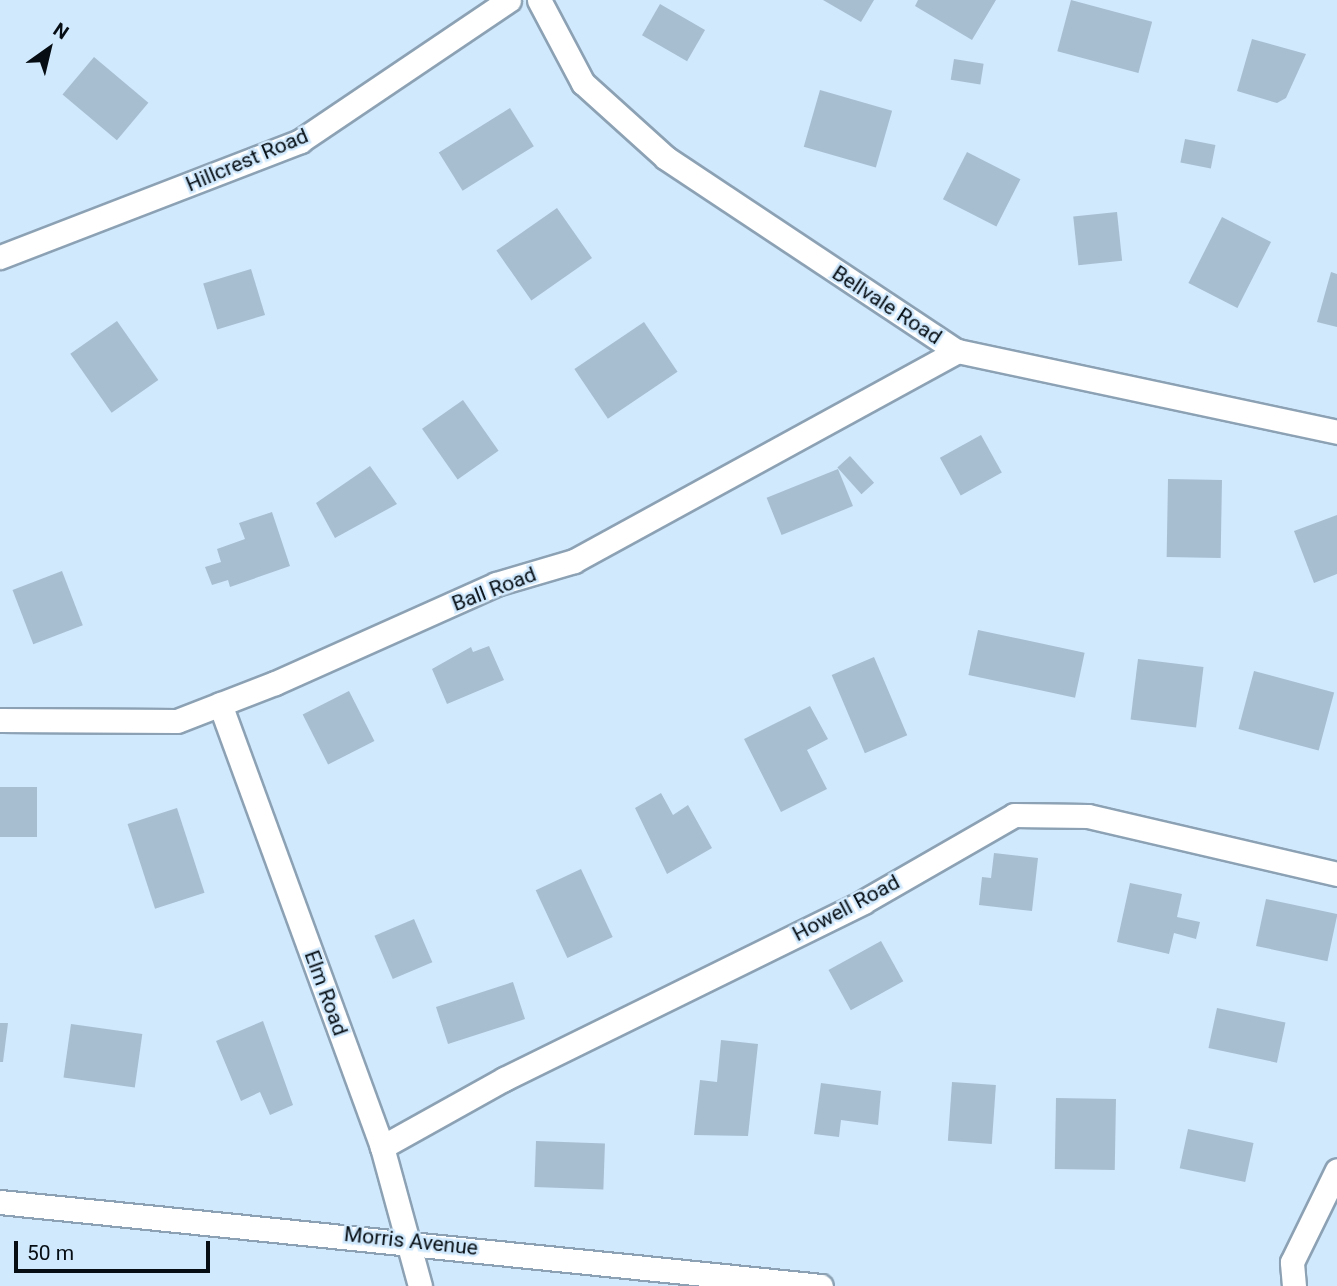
<!DOCTYPE html>
<style>
body{margin:0}
#map{position:relative;width:1337px;height:1286px;overflow:hidden;background:#d1e9fd;font-family:Roboto,sans-serif}
div>[style]{position:absolute}
.building>*{inset:0;background:#a7bed1;transform-origin:0 0}
.roads{filter:drop-shadow(2px 0 #8ca2b4) drop-shadow(-2px 0 #8ca2b4) drop-shadow(0 2px #8ca2b4) drop-shadow(0 -2px #8ca2b4)}
.street>*{height:23px;margin:-11.5px;padding:0 11.5px;transform-origin:11.5px;border-radius:11.5px;background:#fff}
span{translate:-50% -50%;white-space:nowrap;text-align:center;line-height:1.15;-webkit-text-stroke:5px #d1e9fd;paint-order:stroke}
.street-label{font-size:21px;color:#060e14}
.north{position:absolute;left:14px;top:14px;width:70px;height:70px;-webkit-text-stroke:5px #d1e9fd;paint-order:stroke;rotate:34deg;font-size:19px;font-weight:700;line-height:28px;text-align:center;color:#060e14}
.north::after{content:'';display:block;margin:auto;width:24px;height:32px;background:#060e14;clip-path:polygon(50% 0,100% 100%,50% 72%,0 100%)}
.scale{position:absolute;left:14px;top:1241px;width:196px;height:32px;box-sizing:border-box;border:4px solid #060e14;border-top:0;padding-left:9px;font-size:21px;line-height:24px;white-space:nowrap;color:#060e14;-webkit-text-stroke:5px #d1e9fd;paint-order:stroke}
</style>
<div id="map">
<div class="building">
<div style="clip-path:polygon(823px 0,874px 0,861px 22px)"></div>
<div style="clip-path:polygon(918px 0,996px 0,972px 40px,915px 6px)"></div>
<div style="left:1071px;top:0;width:84px;height:53px;rotate:15deg"></div>
<div style="left:660px;top:4px;width:52px;height:36px;rotate:30deg"></div>
<div style="clip-path:polygon(1252px 39px,1306px 54px,1286px 98px,1277px 103px,1237px 91px)"></div>
<div style="left:94px;top:57px;width:71px;height:49px;rotate:40deg"></div>
<div style="left:954px;top:59px;width:30px;height:21px;rotate:9deg"></div>
<div style="left:820px;top:90px;width:75px;height:59px;rotate:16deg"></div>
<div style="left:510px;top:108px;width:45px;height:84px;rotate:58deg"></div>
<div style="left:1185px;top:139px;width:31px;height:24px;rotate:11deg"></div>
<div style="left:967px;top:152px;width:60px;height:53px;rotate:27deg"></div>
<div style="left:557px;top:208px;width:61px;height:74px;rotate:55deg"></div>
<div style="left:1117px;top:212px;width:49px;height:44px;rotate:84deg"></div>
<div style="left:1222px;top:217px;width:55px;height:74px;rotate:27deg"></div>
<div style="left:251px;top:269px;width:48px;height:50px;rotate:73deg"></div>
<div style="clip-path:polygon(1331px 272px,1337px 274px,1337px 327px,1317px 322px)"></div>
<div style="left:117px;top:321px;width:72px;height:57px;rotate:55deg"></div>
<div style="left:644px;top:322px;width:60px;height:84px;rotate:56deg"></div>
<div style="left:463px;top:400px;width:62px;height:50px;rotate:55deg"></div>
<div style="left:981px;top:435px;width:43px;height:47px;rotate:61deg"></div>
<div style="left:850px;top:456px;width:36px;height:17px;rotate:48deg"></div>
<div style="clip-path:polygon(370px 466px,397px 504px,335px 538px,316px 503px)"></div>
<div style="left:838px;top:469px;width:40px;height:77px;rotate:68deg"></div>
<div style="left:1168px;top:479px;width:54px;height:78px;rotate:1deg"></div>
<div style="clip-path:polygon(272px 512px,290px 566px,230px 587px,228px 580px,212px 585px,205px 567px,221px 562px,217px 549px,245px 539px,239px 523px)"></div>
<div style="clip-path:polygon(1337px 515px,1337px 574px,1314px 583px,1294px 531px)"></div>
<div style="left:62px;top:571px;width:58px;height:53px;rotate:69deg"></div>
<div style="left:978px;top:630px;width:109px;height:46px;rotate:12deg"></div>
<div style="clip-path:polygon(489px 646px,504px 680px,447px 704px,432px 669px,471px 647px,473px 652px)"></div>
<div style="left:874px;top:657px;width:85px;height:46px;rotate:67deg"></div>
<div style="left:1138px;top:659px;width:66px;height:61px;rotate:7deg"></div>
<div style="left:1254px;top:671px;width:83px;height:60px;rotate:15deg"></div>
<div style="left:349px;top:691px;width:56px;height:52px;rotate:63deg"></div>
<div style="clip-path:polygon(810px 706px,828px 739px,807px 750px,827px 789px,781px 812px,744px 739px)"></div>
<div style="left:0;top:787px;width:37px;height:50px"></div>
<div style="clip-path:polygon(661px 793px,673px 815px,688px 805px,712px 848px,667px 874px,635px 808px)"></div>
<div style="left:177px;top:808px;width:89px;height:52px;rotate:72deg"></div>
<div style="clip-path:polygon(994px 853px,1038px 858px,1032px 911px,979px 905px,982px 877px,991px 878px)"></div>
<div style="left:581px;top:869px;width:75px;height:50px;rotate:65deg"></div>
<div style="clip-path:polygon(1130px 883px,1182px 894px,1177px 917px,1200px 922px,1196px 939px,1174px 933px,1169px 954px,1117px 942px)"></div>
<div style="left:1266px;top:899px;width:73px;height:48px;rotate:12deg"></div>
<div style="left:414px;top:919px;width:47px;height:43px;rotate:67deg"></div>
<div style="left:881px;top:941px;width:46px;height:60px;rotate:61deg"></div>
<div style="left:513px;top:982px;width:39px;height:81px;rotate:72deg"></div>
<div style="left:1217px;top:1008px;width:70px;height:41px;rotate:12deg"></div>
<div style="clip-path:polygon(263px 1021px,293px 1105px,270px 1115px,260px 1092px,241px 1101px,216px 1041px)"></div>
<div style="clip-path:polygon(0 1023px,8px 1023px,3px 1062px,0 1062px)"></div>
<div style="left:71px;top:1024px;width:72px;height:54px;rotate:8deg"></div>
<div style="clip-path:polygon(721px 1040px,758px 1044px,748px 1136px,694px 1135px,700px 1080px,717px 1082px)"></div>
<div style="left:952px;top:1082px;width:44px;height:59px;rotate:4deg"></div>
<div style="clip-path:polygon(821px 1083px,881px 1091px,878px 1125px,841px 1120px,839px 1137px,814px 1134px)"></div>
<div style="left:1056px;top:1098px;width:60px;height:71px;rotate:1deg"></div>
<div style="left:1188px;top:1129px;width:67px;height:40px;rotate:12deg"></div>
<div style="left:536px;top:1141px;width:69px;height:46px;rotate:2deg"></div>
</div>
<div class="roads">
<div class="street">
<div style="left:539px;top:0;width:94px;rotate:62.1deg"></div>
<div style="left:583px;top:83px;width:112px;rotate:42.1deg"></div>
<div style="left:666px;top:158px;width:349px;rotate:33.6deg"></div>
<div style="left:957px;top:351px;width:389px;rotate:12deg"></div>
<div style="left:0;top:257px;width:322px;rotate:-21.1deg"></div>
<div style="left:300px;top:141px;width:252px;rotate:-34deg"></div>
<div style="left:220px;top:704px;width:472px;rotate:69.9deg"></div>
<div style="left:382px;top:1147px;width:144px;rotate:74.7deg"></div>
<div style="left:0;top:720px;width:177px;rotate:0.3deg"></div>
<div style="left:177px;top:721px;width:105px;rotate:-21.2deg"></div>
<div style="left:275px;top:683px;width:242px;rotate:-24.1deg"></div>
<div style="left:496px;top:584px;width:81px;rotate:-16.4deg"></div>
<div style="left:574px;top:561px;width:437px;rotate:-28.7deg"></div>
<div style="left:382px;top:1147px;width:140px;rotate:-29.1deg"></div>
<div style="left:504px;top:1079px;width:400px;rotate:-26.2deg"></div>
<div style="left:863px;top:902px;width:174px;rotate:-29.9deg"></div>
<div style="left:1014px;top:815px;width:74px;rotate:0.8deg"></div>
<div style="left:1088px;top:816px;width:256px;rotate:13.1deg"></div>
<div style="left:0;top:1202px;width:825px;rotate:5.84deg"></div>
<div style="left:1294px;top:1286px;width:24px;rotate:-95deg"></div>
<div style="left:1292px;top:1262px;width:102px;rotate:-63.9deg"></div>
</div>
</div>
<div class="street-label">
<span style="left:247px;top:160px;rotate:-23deg">Hillcrest Road</span>
<span style="left:887px;top:305px;rotate:33deg">Bellvale Road</span>
<span style="left:494px;top:589px;rotate:-21deg">Ball Road</span>
<span style="left:846px;top:908px;rotate:-28deg">Howell Road</span>
<span style="left:326px;top:993px;rotate:70deg">Elm Road</span>
<span style="left:411px;top:1241px;rotate:6deg">Morris Avenue</span>
</div>
<div class="north">N</div>
<div class="scale">50 m</div>
</div>
